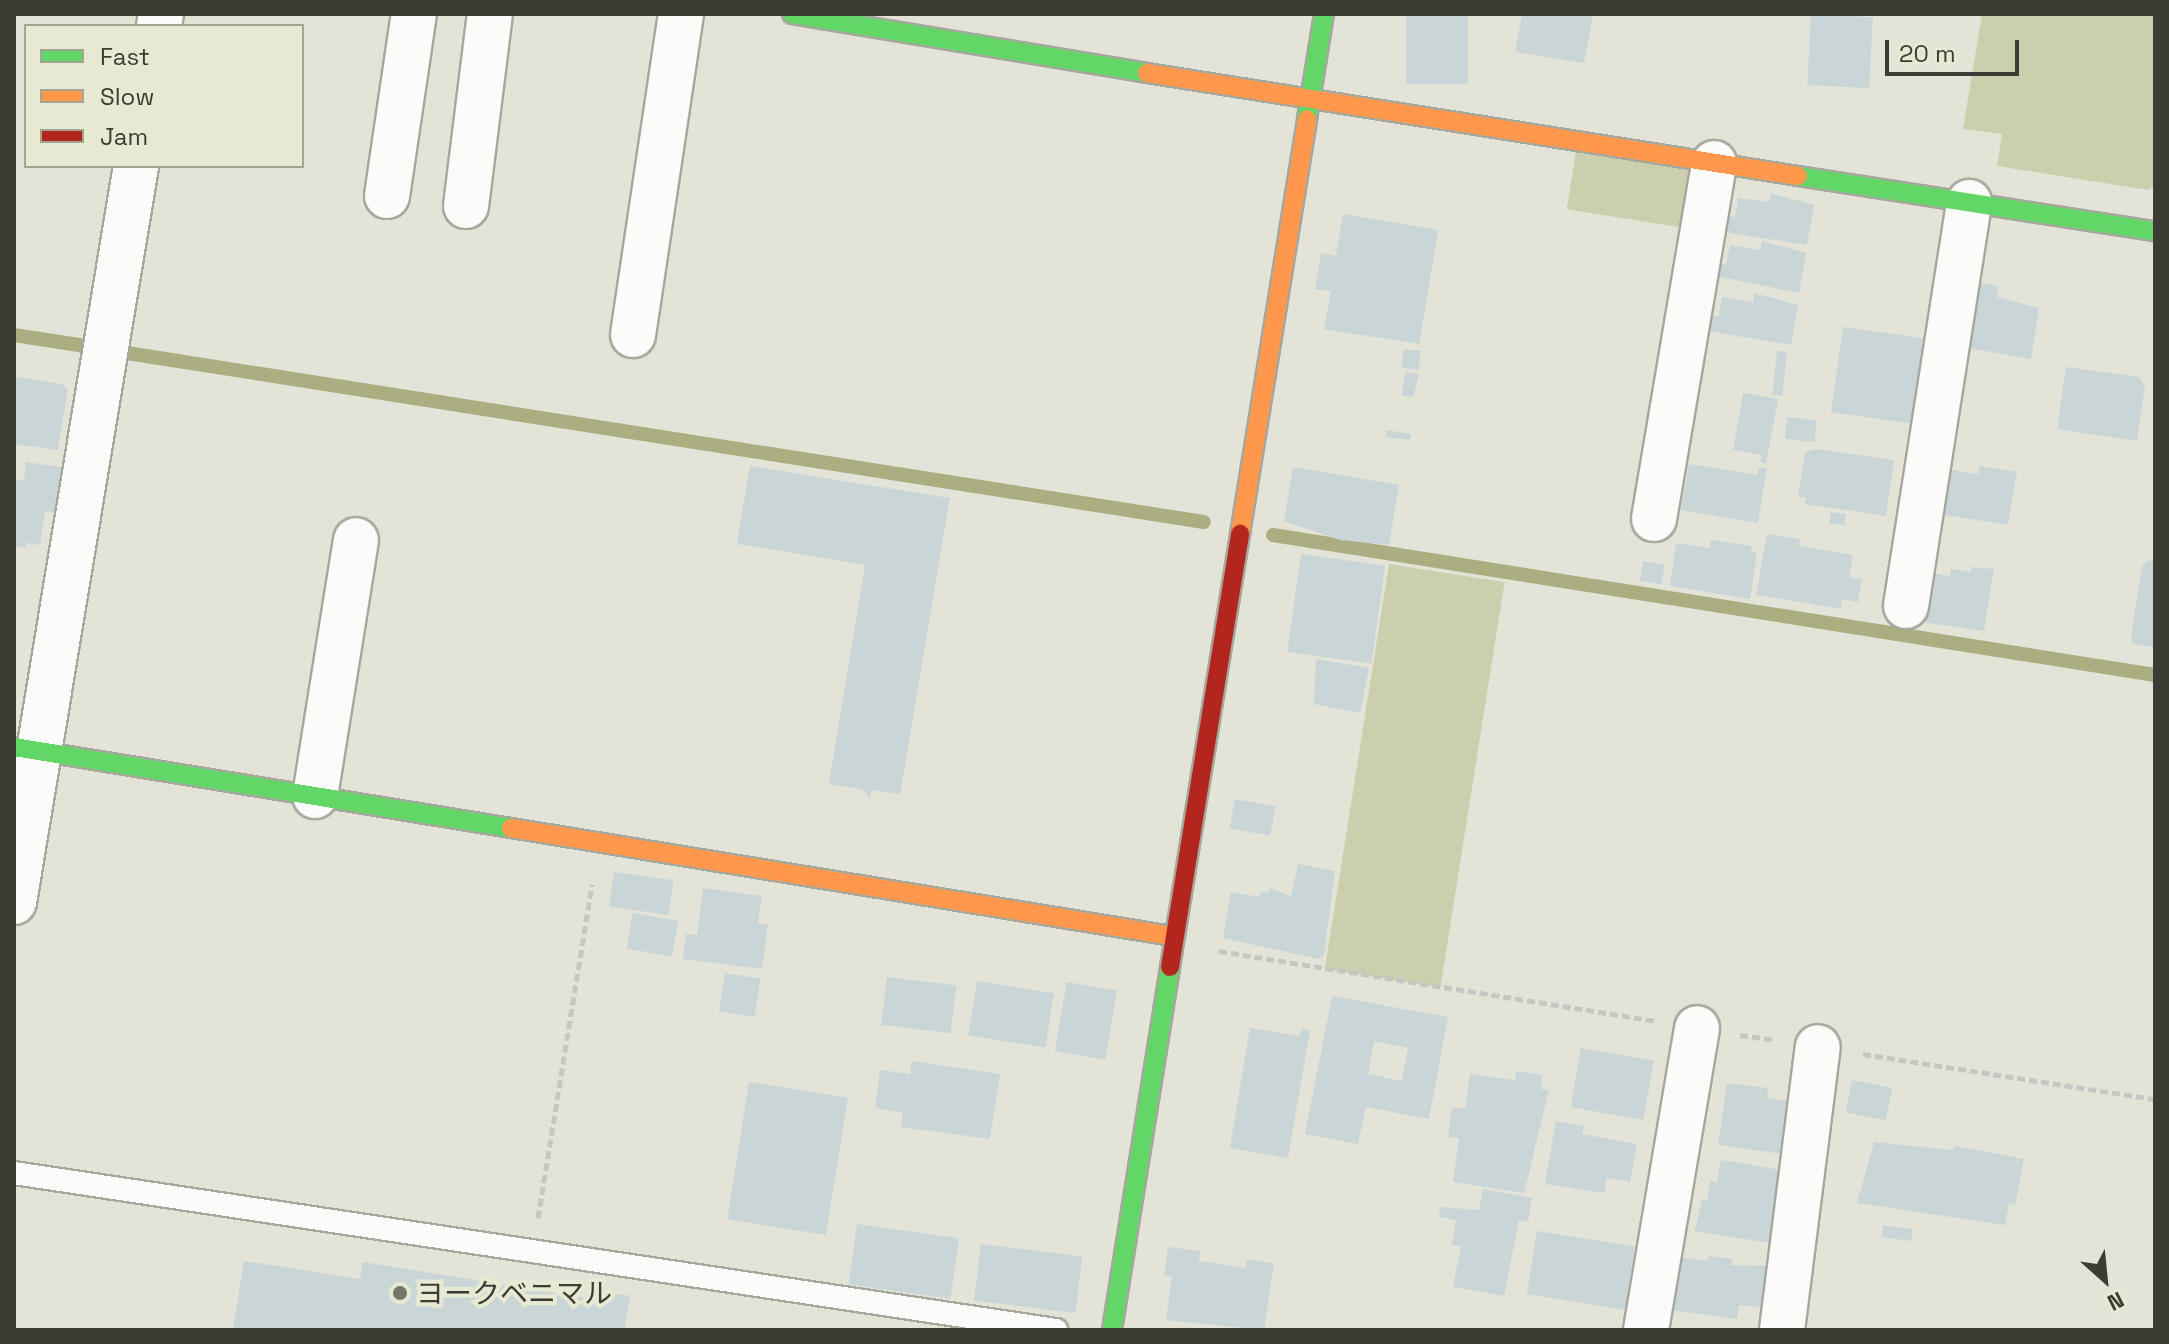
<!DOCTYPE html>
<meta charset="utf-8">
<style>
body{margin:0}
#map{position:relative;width:2169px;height:1344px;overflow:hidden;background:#e3e4d7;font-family:"Space Grotesk","Noto Sans JP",sans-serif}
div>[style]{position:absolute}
.green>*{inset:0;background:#cccfad;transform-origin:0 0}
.stream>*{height:14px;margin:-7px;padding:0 7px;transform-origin:7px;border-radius:7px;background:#abae81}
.building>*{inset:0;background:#c9d5d6;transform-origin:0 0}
.path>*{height:5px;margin-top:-2.5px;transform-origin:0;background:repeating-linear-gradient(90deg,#c6c7c3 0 8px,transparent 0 12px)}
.roads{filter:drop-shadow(2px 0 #a6a79d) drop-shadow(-2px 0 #a6a79d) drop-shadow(0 2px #a6a79d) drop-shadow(0 -2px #a6a79d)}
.lane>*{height:22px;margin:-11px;padding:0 11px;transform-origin:11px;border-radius:11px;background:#fbfbf9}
.street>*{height:44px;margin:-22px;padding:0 22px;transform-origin:22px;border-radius:22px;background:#fbfbf9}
.fast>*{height:18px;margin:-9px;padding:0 9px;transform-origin:9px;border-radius:9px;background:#63d668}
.slow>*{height:18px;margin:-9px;padding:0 9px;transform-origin:9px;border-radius:9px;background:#ff974d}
.jam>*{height:18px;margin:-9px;padding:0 9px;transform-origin:9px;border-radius:9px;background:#b3261e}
.dots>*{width:22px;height:22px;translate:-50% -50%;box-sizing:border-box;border:4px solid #e7e9d2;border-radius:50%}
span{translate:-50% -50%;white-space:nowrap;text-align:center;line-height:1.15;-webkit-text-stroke:8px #e7e9d2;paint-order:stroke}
.poi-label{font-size:28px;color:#3b3c33}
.left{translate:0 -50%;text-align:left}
.frame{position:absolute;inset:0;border:16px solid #3b3c33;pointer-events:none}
.legend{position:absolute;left:24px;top:24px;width:280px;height:144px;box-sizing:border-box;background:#e7e9d2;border:2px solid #a2a492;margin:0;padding:10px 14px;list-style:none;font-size:24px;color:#3b3c33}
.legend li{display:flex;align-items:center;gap:16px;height:40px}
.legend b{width:40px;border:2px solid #a2a492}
.north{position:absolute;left:2065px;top:1240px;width:80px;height:80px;-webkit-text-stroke:6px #e7e9d2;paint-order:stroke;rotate:153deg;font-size:22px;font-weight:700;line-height:32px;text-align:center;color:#3b3c33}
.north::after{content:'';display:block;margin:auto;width:28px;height:36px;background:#3b3c33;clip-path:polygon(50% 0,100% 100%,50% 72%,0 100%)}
.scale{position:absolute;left:1885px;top:40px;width:134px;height:36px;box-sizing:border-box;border:4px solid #3b3c33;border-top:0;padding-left:10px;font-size:24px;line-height:28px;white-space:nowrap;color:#3b3c33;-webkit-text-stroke:6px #e7e9d2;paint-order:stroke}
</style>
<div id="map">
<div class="green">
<div style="clip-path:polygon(1982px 14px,2155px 14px,2155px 185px,2148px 190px,1997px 166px,2002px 134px,1963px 129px)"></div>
<div style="left:1576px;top:151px;width:119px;height:59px;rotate:9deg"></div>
<div style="left:1389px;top:564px;width:117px;height:410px;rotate:9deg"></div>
</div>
<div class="stream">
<div style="left:14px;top:335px;width:72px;rotate:8.8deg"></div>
<div style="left:127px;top:353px;width:1090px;rotate:8.92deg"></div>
<div style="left:1273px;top:535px;width:893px;rotate:9.02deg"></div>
</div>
<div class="building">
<div style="left:1406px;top:14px;width:62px;height:70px"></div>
<div style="clip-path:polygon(1522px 14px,1593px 14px,1584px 63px,1515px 52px)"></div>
<div style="left:1811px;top:14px;width:62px;height:71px;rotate:3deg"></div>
<div style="clip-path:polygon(1771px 193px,1814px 205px,1807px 245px,1729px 233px,1725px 227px,1727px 216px,1735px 217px,1738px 198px,1769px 202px)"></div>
<div style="clip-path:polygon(1343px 214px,1438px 230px,1419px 344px,1324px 329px,1331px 291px,1315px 289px,1321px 253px,1336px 256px)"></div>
<div style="clip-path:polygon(1762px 241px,1806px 253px,1799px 293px,1716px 276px,1718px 263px,1726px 265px,1730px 245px,1760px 250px)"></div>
<div style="clip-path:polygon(1974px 282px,1998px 286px,1997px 297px,2039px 308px,2031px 359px,1963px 347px)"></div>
<div style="clip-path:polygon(1754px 293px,1798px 305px,1791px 345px,1713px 332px,1709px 327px,1710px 315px,1719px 316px,1722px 297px,1753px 302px)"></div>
<div style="left:1843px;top:327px;width:85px;height:86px;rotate:8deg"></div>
<div style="left:1404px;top:349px;width:17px;height:19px;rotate:7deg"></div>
<div style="left:1777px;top:351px;width:10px;height:44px;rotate:6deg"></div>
<div style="clip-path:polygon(2066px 367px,2139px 377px,2145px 386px,2137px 441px,2057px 429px)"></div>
<div style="clip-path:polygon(1405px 372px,1419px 374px,1413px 397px,1402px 396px)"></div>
<div style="clip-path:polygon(14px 376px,62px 384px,68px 389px,58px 450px,14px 444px)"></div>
<div style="clip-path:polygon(1743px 393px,1778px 399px,1766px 464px,1760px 462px,1762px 455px,1733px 450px)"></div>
<div style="left:1787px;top:417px;width:30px;height:22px;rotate:6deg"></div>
<div style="clip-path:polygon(1387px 430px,1411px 434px,1410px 440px,1386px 437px)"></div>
<div style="clip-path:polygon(1817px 449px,1894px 460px,1886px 516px,1805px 504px,1806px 498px,1798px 497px,1805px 452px)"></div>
<div style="clip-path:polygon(26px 462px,66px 468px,58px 513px,45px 512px,40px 545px,26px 543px,26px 548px,14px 546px,14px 479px,24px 480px)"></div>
<div style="clip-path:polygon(1689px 464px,1758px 475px,1759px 467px,1767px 468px,1758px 523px,1681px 510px)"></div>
<div style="clip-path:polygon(750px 466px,950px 498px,900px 794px,872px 790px,870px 799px,862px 789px,829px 784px,865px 565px,737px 544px)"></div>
<div style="clip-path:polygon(1980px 466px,2017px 472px,2008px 525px,1939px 514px,1947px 469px,1978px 474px)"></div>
<div style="clip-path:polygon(1293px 467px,1399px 485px,1389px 545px,1340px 540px,1284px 521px)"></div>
<div style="clip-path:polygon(1831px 512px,1846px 514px,1845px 525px,1829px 524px)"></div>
<div style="clip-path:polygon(1767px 534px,1800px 539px,1799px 546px,1853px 555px,1849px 578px,1862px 579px,1858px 602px,1842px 599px,1841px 609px,1756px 595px)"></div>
<div style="clip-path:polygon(1711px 540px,1752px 546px,1751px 552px,1757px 553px,1750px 599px,1670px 586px,1676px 543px,1710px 548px)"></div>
<div style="left:1301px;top:554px;width:85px;height:99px;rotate:8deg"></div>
<div style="left:1643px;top:561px;width:22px;height:20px;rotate:10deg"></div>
<div style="clip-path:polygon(2148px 561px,2155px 562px,2155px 647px,2133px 644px,2131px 637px,2142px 567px)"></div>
<div style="clip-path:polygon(1972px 567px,1994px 569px,1984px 631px,1922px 622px,1930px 573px,1950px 576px,1951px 569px,1970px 572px)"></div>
<div style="clip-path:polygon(1316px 659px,1369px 668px,1360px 713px,1314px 704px)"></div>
<div style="left:1235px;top:799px;width:41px;height:30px;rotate:10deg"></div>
<div style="clip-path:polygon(1298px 864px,1335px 871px,1324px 955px,1319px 959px,1223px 938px,1231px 892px,1260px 897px,1261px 891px,1269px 893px,1270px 888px,1291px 896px)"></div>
<div style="left:614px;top:872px;width:60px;height:35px;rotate:8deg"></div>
<div style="clip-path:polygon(703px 888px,762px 896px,758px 923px,768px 924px,762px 969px,683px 959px,686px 934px,697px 935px)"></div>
<div style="left:633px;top:913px;width:46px;height:36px;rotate:10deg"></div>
<div style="left:725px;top:973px;width:36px;height:39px;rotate:9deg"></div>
<div style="left:887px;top:977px;width:70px;height:48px;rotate:7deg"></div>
<div style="left:977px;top:981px;width:78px;height:55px;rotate:9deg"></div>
<div style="left:1067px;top:982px;width:51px;height:70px;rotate:10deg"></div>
<div style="clip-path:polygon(evenodd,1332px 996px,1448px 1017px,1429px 1119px,1366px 1107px,1358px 1144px,1305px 1134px,1332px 996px,1374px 1041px,1408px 1048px,1402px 1081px,1368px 1074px,1374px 1041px)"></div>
<div style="clip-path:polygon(1250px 1028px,1300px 1036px,1302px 1029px,1310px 1030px,1288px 1158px,1230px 1148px)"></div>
<div style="left:1581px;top:1048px;width:74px;height:60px;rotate:10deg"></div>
<div style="clip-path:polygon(912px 1061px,1000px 1074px,990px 1139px,901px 1127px,903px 1113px,875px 1108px,880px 1070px,910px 1074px)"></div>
<div style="clip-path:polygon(1516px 1071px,1543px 1075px,1541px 1089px,1549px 1090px,1524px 1193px,1453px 1182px,1459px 1138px,1448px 1137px,1452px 1107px,1465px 1109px,1470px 1074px,1515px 1080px)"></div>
<div style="left:1852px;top:1080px;width:41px;height:33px;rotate:11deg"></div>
<div style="left:749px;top:1082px;width:100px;height:139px;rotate:9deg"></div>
<div style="clip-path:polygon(1727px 1083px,1768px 1088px,1767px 1098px,1791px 1101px,1784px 1154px,1718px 1145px)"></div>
<div style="clip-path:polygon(1556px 1121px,1584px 1126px,1582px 1134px,1637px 1144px,1630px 1182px,1607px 1178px,1604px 1193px,1545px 1184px)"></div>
<div style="clip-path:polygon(1874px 1142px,1952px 1150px,1956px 1146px,2024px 1159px,2015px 1205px,2009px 1204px,2005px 1225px,1857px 1203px)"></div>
<div style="clip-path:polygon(1721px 1160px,1782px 1170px,1770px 1243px,1695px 1231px,1702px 1199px,1707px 1200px,1710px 1181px,1717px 1182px)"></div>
<div style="clip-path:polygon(1483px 1189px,1532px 1198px,1528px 1222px,1519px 1220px,1504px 1296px,1453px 1287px,1461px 1246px,1452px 1245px,1456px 1220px,1439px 1217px,1440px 1207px,1479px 1210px)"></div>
<div style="left:857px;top:1224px;width:103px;height:61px;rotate:8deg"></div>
<div style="left:1883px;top:1225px;width:30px;height:12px;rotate:8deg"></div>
<div style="left:1537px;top:1231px;width:99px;height:64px;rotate:9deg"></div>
<div style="left:981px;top:1244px;width:102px;height:57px;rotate:7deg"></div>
<div style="clip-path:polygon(1168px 1247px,1200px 1251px,1199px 1261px,1245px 1268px,1247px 1259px,1274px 1263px,1264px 1330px,1166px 1320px,1172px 1276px,1164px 1275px)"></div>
<div style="clip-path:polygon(1709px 1256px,1732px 1259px,1731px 1265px,1771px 1266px,1766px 1308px,1739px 1305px,1737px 1319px,1671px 1310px,1679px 1257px,1708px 1261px)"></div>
<div style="clip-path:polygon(244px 1261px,360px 1279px,363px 1262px,599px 1300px,601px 1291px,630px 1296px,624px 1330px,233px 1330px)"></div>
</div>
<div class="path">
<div style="left:1219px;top:951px;width:442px;rotate:9.1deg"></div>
<div style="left:1740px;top:1035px;width:34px;rotate:8deg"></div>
<div style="left:1863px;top:1054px;width:295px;rotate:8.8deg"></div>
<div style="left:538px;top:1218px;width:338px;rotate:-80.8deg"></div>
</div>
<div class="roads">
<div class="lane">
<div style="left:14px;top:1173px;width:1054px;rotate:8.57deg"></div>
</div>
<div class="street">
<div style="left:159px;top:26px;width:12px;rotate:-81deg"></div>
<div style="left:387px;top:196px;width:184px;rotate:-81.6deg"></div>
<div style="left:466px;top:206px;width:193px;rotate:-82.9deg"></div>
<div style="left:633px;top:335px;width:325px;rotate:-81.5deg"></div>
<div style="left:1654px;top:519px;width:361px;rotate:-80.4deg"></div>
<div style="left:1906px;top:606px;width:409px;rotate:-81.1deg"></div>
<div style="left:315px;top:796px;width:259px;rotate:-80.9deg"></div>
<div style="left:14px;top:902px;width:746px;rotate:-80.59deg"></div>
<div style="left:1646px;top:1330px;width:306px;rotate:-80.4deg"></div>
<div style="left:1782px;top:1330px;width:285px;rotate:-82.8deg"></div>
</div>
<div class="fast">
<div style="left:792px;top:14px;width:360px;rotate:9.4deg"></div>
<div style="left:1307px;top:119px;width:106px;rotate:-80.8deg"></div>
<div style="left:1798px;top:176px;width:361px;rotate:8.8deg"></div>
<div style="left:14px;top:747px;width:504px;rotate:9.26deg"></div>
<div style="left:1112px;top:1330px;width:368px;rotate:-80.9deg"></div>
</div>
<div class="slow">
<div style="left:1147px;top:73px;width:659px;rotate:8.99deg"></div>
<div style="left:1240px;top:534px;width:420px;rotate:-80.8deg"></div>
<div style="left:511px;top:828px;width:670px;rotate:9.28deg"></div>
</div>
<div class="jam">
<div style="left:1170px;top:967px;width:439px;rotate:-80.8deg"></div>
</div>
</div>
<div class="dots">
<div style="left:400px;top:1293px;background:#76776c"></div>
</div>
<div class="poi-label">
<span class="left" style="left:416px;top:1293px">ヨークベニマル</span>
</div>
<div class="frame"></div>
<ul class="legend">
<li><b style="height:10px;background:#63d668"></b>Fast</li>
<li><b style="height:10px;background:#ff974d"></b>Slow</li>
<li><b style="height:10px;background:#b3261e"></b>Jam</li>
</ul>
<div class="north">N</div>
<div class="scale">20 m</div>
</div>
